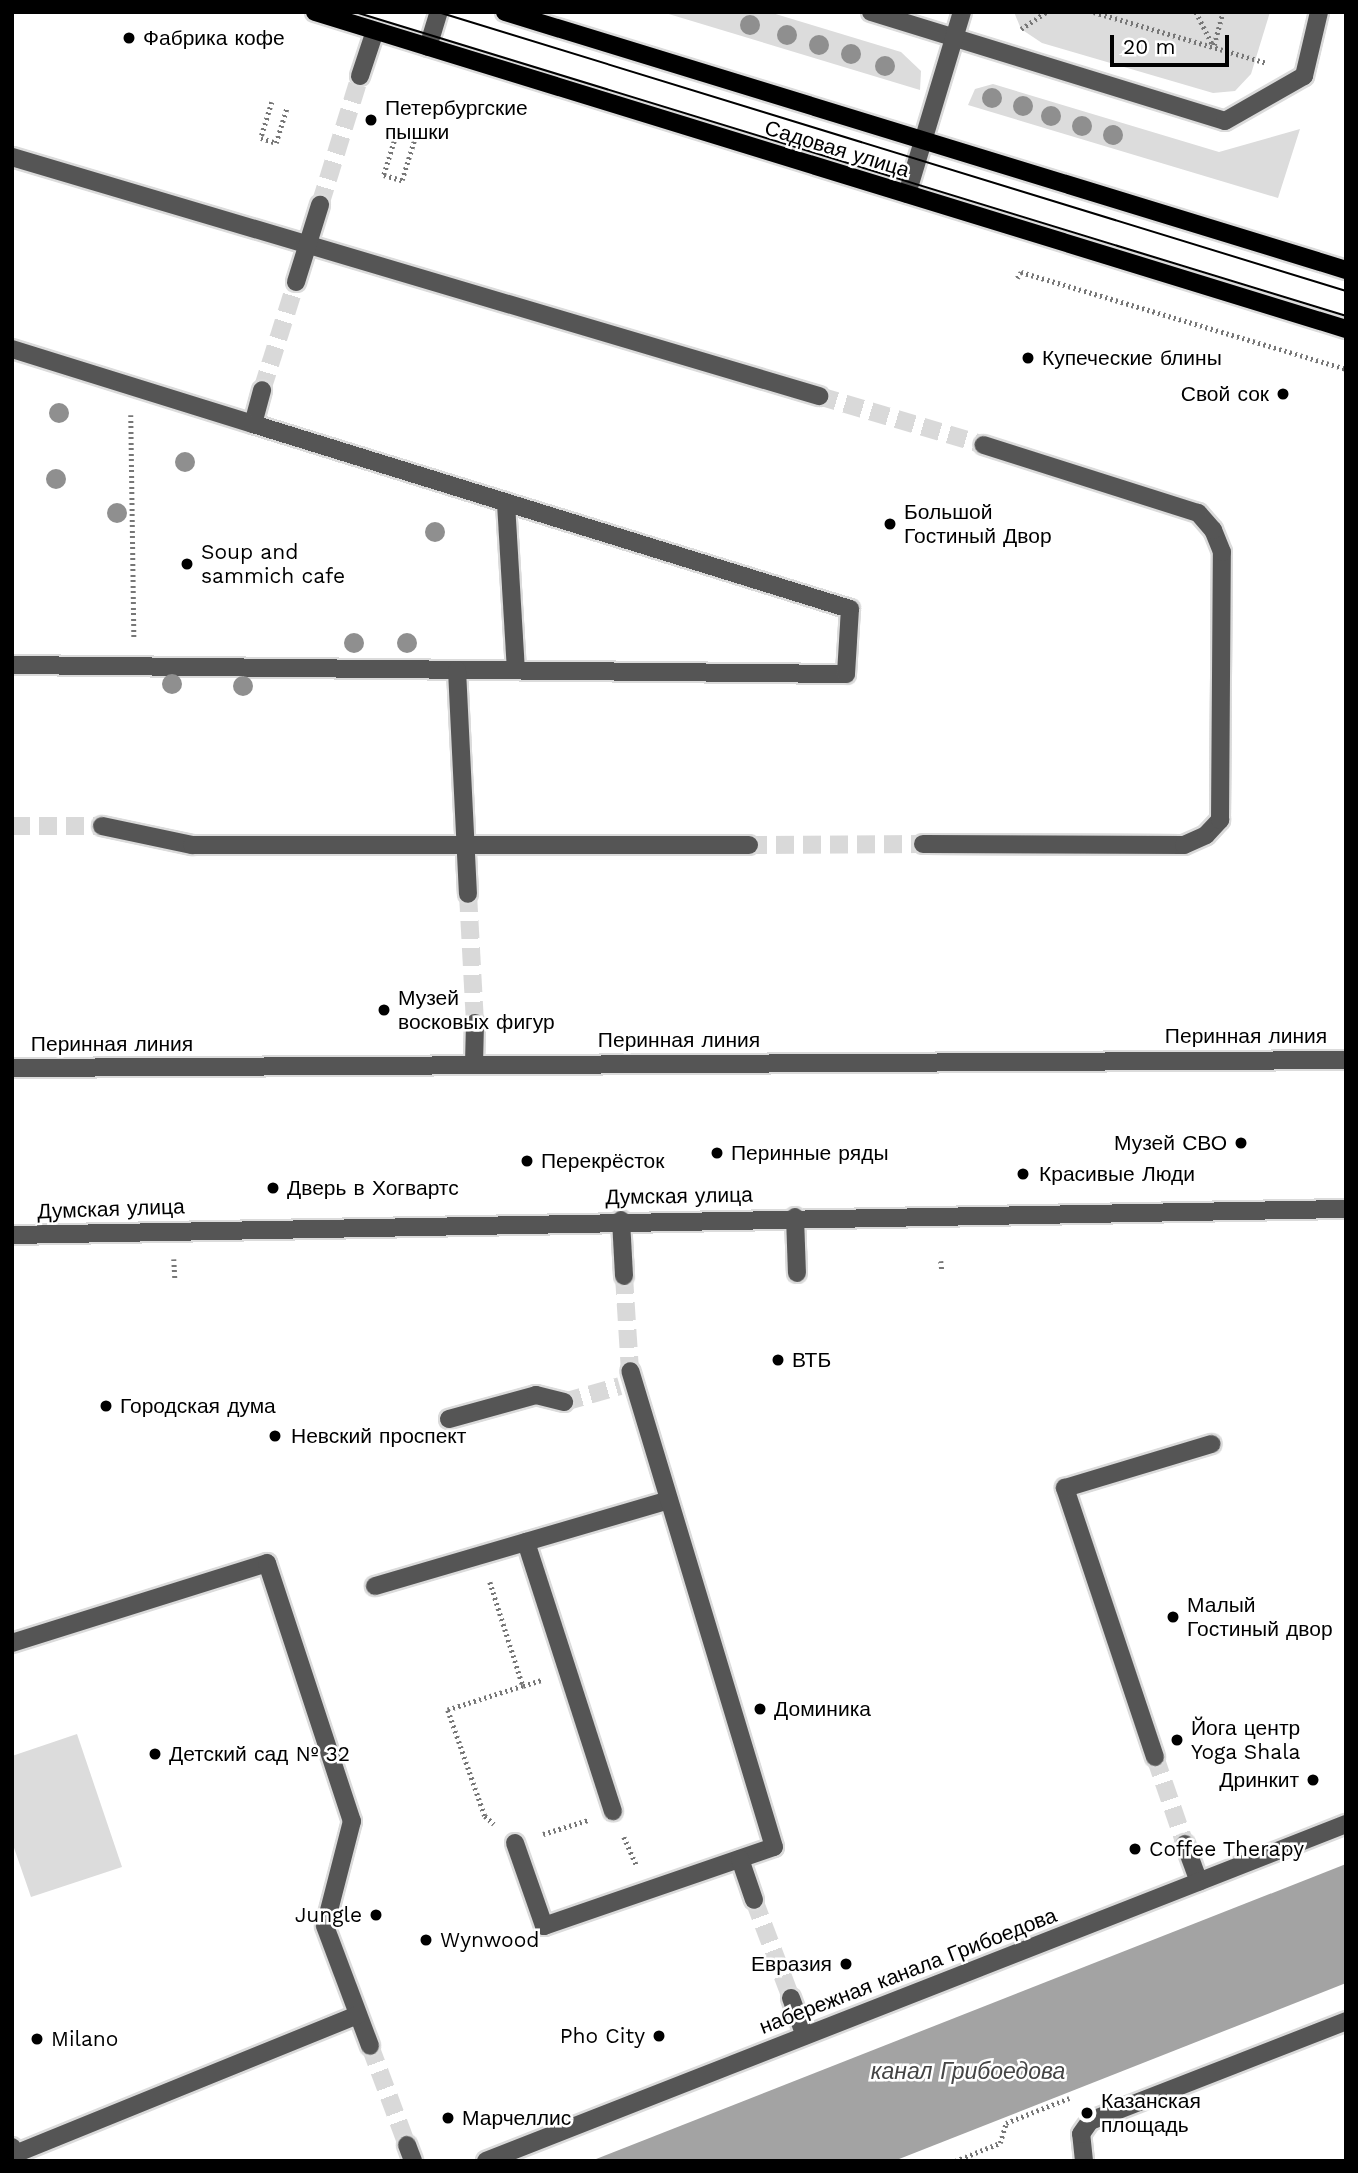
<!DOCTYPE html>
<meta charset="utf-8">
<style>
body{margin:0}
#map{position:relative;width:1358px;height:2173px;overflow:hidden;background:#fff;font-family:"Work Sans",sans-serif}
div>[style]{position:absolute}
.green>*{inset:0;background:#dcdcdc}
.water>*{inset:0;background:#a3a3a3}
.minor-tunnel>*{height:18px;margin-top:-9px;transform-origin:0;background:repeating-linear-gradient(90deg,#d9d9d9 0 18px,transparent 0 27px)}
.path>*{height:4.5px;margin-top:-2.25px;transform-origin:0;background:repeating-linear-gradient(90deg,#777 0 2px,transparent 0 5.5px)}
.roads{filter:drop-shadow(2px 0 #dbdbdb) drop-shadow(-2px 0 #dbdbdb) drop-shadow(0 2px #dbdbdb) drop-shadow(0 -2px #dbdbdb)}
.minor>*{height:18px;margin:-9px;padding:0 9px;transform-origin:9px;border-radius:9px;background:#555}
.major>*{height:18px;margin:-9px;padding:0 9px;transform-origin:9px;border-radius:9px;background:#000}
.tram>*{height:2px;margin:-1px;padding:0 1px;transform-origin:1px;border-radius:1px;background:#000}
.trees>*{width:20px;height:20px;margin:-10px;border-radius:50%;background:#8f8f8f}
.dots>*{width:19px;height:19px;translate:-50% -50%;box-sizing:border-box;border:4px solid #fff;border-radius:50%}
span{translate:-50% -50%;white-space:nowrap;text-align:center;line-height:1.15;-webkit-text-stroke:5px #fff;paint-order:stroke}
.poi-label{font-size:21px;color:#000}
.left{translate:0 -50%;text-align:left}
.right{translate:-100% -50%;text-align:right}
.street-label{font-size:21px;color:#000}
.water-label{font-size:23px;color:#444;font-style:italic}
.frame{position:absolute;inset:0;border:14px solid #000;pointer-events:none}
.scale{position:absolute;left:1110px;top:35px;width:119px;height:32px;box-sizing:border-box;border:4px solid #000;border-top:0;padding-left:9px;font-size:21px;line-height:24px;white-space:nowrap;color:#000;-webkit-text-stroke:5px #fff;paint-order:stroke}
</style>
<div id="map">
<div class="green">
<div style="clip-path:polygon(662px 12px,769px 12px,901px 52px,921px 71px,920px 90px)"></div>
<div style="clip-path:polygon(1014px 12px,1270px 12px,1251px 74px,1235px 91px,1213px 93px,1042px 43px,1021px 29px)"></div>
<div style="clip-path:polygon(993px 84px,1219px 152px,1300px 129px,1278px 198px,968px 105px,975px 89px)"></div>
<div style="clip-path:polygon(77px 1734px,122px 1867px,31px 1897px,12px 1842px,12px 1756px)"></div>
</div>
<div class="water">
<div style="clip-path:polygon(1346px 1864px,1346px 1983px,894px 2161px,591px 2161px)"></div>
</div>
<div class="minor-tunnel">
<div style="left:320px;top:205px;width:135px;rotate:-72.8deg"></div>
<div style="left:262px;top:390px;width:113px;rotate:-72.5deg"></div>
<div style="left:819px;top:396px;width:172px;rotate:16.5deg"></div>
<div style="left:12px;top:826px;width:90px"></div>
<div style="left:749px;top:845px;width:174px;rotate:-0.3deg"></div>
<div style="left:468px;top:894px;width:129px;rotate:86.9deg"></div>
<div style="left:624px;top:1276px;width:95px;rotate:86.4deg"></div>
<div style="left:564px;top:1402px;width:58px;rotate:-15.9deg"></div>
<div style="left:1155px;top:1757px;width:92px;rotate:71deg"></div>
<div style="left:754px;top:1900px;width:105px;rotate:69.3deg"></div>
<div style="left:370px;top:2046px;width:106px;rotate:69.5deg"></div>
</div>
<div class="path">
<div style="left:1094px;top:12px;width:180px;rotate:16.4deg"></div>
<div style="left:1196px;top:12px;width:37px;rotate:63deg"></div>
<div style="left:1021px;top:29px;width:30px;rotate:-34deg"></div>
<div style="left:1214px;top:45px;width:34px;rotate:-75deg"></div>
<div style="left:272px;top:102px;width:38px;rotate:107deg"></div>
<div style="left:261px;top:138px;width:16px;rotate:18deg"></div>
<div style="left:276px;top:143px;width:37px;rotate:-73deg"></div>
<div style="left:396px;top:136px;width:41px;rotate:107.1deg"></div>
<div style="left:384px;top:175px;width:19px;rotate:16deg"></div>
<div style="left:402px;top:180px;width:41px;rotate:-72.9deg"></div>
<div style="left:1017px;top:278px;width:7px;rotate:-56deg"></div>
<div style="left:1021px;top:272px;width:339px;rotate:16.6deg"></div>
<div style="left:131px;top:415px;width:223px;rotate:89.2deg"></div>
<div style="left:174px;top:1259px;width:20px;rotate:87deg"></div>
<div style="left:941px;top:1261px;width:9px;rotate:84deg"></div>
<div style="left:490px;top:1582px;width:109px;rotate:72.4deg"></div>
<div style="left:523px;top:1686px;width:79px;rotate:162.3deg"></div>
<div style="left:448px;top:1710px;width:112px;rotate:70.8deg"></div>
<div style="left:485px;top:1816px;width:12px;rotate:42deg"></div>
<div style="left:523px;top:1686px;width:19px;rotate:-18deg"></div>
<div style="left:543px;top:1834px;width:47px;rotate:-17.3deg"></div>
<div style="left:624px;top:1837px;width:30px;rotate:66deg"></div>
<div style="left:955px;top:2161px;width:48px;rotate:-21.8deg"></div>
<div style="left:1000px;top:2143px;width:21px;rotate:-73deg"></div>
<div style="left:1006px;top:2123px;width:68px;rotate:-21.6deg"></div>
</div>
<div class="roads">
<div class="minor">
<div style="left:871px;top:12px;width:370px;rotate:17.1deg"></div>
<div style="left:1225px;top:121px;width:91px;rotate:-29.7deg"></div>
<div style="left:1304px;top:76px;width:66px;rotate:-76.8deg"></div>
<div style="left:428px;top:47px;width:37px;rotate:-73deg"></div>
<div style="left:360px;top:76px;width:47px;rotate:-71.6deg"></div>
<div style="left:12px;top:157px;width:842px;rotate:16.5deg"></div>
<div style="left:907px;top:194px;width:190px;rotate:-73.2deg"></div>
<div style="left:296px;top:282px;width:81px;rotate:-72.7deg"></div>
<div style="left:12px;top:349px;width:252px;rotate:17.3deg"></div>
<div style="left:253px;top:424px;width:35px;rotate:-75deg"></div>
<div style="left:506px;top:503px;width:167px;rotate:86.6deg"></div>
<div style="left:12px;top:665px;width:834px;rotate:0.62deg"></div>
<div style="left:846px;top:674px;width:65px;rotate:-86.5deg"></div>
<div style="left:850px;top:609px;width:625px;rotate:-162.78deg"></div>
<div style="left:457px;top:670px;width:224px;rotate:87.2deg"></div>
<div style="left:102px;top:826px;width:92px;rotate:11.9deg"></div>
<div style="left:192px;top:845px;width:557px"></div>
<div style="left:923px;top:844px;width:261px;rotate:0.2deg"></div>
<div style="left:1184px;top:845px;width:24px;rotate:-24deg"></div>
<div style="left:1206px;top:835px;width:21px;rotate:-47deg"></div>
<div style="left:1220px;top:820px;width:268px;rotate:-89.6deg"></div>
<div style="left:1222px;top:552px;width:24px;rotate:-112deg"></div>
<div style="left:1213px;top:530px;width:23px;rotate:-131deg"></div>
<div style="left:1198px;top:513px;width:225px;rotate:-162.4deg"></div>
<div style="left:474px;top:1064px;width:41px;rotate:-88.6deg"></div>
<div style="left:12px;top:1068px;width:1334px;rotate:-0.34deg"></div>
<div style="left:795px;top:1217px;width:56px;rotate:88deg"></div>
<div style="left:621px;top:1220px;width:56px;rotate:86.9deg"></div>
<div style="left:12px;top:1235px;width:1334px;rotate:-1.12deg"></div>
<div style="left:449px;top:1419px;width:90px;rotate:-15.4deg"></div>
<div style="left:536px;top:1395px;width:29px;rotate:14deg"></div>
<div style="left:526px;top:1542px;width:283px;rotate:72.1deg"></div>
<div style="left:375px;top:1586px;width:306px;rotate:-16.3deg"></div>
<div style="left:12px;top:1643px;width:267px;rotate:-17.4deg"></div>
<div style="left:267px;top:1563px;width:272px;rotate:71.8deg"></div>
<div style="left:352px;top:1821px;width:108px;rotate:104.4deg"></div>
<div style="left:325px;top:1926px;width:128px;rotate:69.4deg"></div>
<div style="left:1155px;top:1757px;width:284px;rotate:-108.5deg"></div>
<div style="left:1065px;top:1488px;width:153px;rotate:-16.7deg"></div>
<div style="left:515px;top:1843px;width:88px;rotate:70.7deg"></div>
<div style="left:544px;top:1926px;width:243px;rotate:-19deg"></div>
<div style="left:774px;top:1847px;width:497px;rotate:-106.8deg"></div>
<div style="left:1185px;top:1844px;width:40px;rotate:69.8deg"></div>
<div style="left:740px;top:1859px;width:43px;rotate:71.1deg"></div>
<div style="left:791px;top:1998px;width:40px;rotate:69.8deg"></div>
<div style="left:407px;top:2145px;width:17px;rotate:69deg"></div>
<div style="left:12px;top:2147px;width:8px;rotate:67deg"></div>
<div style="left:15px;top:2154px;width:370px;rotate:-22.1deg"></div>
<div style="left:486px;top:2161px;width:924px;rotate:-21.4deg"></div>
<div style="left:1084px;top:2161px;width:27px;rotate:-96deg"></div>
<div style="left:1081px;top:2134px;width:16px;rotate:-55deg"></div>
<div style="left:1090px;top:2121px;width:275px;rotate:-21.3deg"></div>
</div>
<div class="major">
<div style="left:315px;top:12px;width:1079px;rotate:17.09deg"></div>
<div style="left:505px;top:12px;width:880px;rotate:17.05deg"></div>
</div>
</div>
<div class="tram">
<div style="left:355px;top:12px;width:1037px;rotate:17.05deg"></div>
<div style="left:438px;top:12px;width:950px;rotate:17.08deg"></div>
</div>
<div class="trees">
<div style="left:750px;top:25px"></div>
<div style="left:787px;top:35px"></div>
<div style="left:819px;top:45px"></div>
<div style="left:851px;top:54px"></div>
<div style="left:885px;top:66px"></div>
<div style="left:992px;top:98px"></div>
<div style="left:1023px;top:106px"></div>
<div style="left:1051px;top:116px"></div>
<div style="left:1082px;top:126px"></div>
<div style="left:1113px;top:135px"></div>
<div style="left:59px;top:413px"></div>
<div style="left:185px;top:462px"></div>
<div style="left:56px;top:479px"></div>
<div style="left:117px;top:513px"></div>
<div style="left:435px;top:532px"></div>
<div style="left:354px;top:643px"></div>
<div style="left:407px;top:643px"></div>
<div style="left:172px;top:684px"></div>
<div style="left:243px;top:686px"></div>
</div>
<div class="dots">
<div style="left:129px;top:38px;background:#000"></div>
<div style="left:371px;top:120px;background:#000"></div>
<div style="left:1028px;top:358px;background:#000"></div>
<div style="left:1283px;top:394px;background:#000"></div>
<div style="left:890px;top:524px;background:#000"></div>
<div style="left:187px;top:564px;background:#000"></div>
<div style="left:384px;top:1010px;background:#000"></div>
<div style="left:1241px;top:1143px;background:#000"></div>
<div style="left:717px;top:1153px;background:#000"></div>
<div style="left:527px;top:1161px;background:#000"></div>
<div style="left:1023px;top:1174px;background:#000"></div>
<div style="left:273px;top:1188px;background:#000"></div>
<div style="left:778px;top:1360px;background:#000"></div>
<div style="left:106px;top:1406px;background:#000"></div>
<div style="left:275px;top:1436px;background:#000"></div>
<div style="left:1173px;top:1617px;background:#000"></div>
<div style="left:760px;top:1709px;background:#000"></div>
<div style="left:1177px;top:1740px;background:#000"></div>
<div style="left:155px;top:1754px;background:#000"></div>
<div style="left:1313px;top:1780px;background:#000"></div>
<div style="left:1135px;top:1849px;background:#000"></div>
<div style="left:376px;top:1915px;background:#000"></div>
<div style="left:426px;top:1940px;background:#000"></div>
<div style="left:846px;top:1964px;background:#000"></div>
<div style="left:659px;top:2036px;background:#000"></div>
<div style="left:37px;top:2039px;background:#000"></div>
<div style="left:1087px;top:2113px;background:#000"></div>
<div style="left:448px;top:2118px;background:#000"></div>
</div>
<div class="poi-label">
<span class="left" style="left:143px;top:38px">Фабрика кофе</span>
<span class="left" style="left:385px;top:120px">Петербургские<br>пышки</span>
<span class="left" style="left:1042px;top:358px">Купеческие блины</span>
<span class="right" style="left:1269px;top:394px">Свой сок</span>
<span class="left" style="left:904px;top:524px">Большой<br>Гостиный Двор</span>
<span class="left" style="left:201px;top:564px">Soup and<br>sammich cafe</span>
<span class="left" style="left:398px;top:1010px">Музей<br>восковых фигур</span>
<span class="right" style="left:1227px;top:1143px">Музей СВО</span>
<span class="left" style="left:731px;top:1153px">Перинные ряды</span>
<span class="left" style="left:541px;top:1161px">Перекрёсток</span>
<span class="left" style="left:1039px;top:1174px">Красивые Люди</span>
<span class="left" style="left:287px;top:1188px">Дверь в Хогвартс</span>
<span class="left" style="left:792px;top:1360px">ВТБ</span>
<span class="left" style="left:120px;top:1406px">Городская дума</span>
<span class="left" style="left:291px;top:1436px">Невский проспект</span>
<span class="left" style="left:1187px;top:1617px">Малый<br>Гостиный двор</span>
<span class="left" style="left:774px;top:1709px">Доминика</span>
<span class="left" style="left:1191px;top:1740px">Йога центр<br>Yoga Shala</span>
<span class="left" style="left:169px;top:1754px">Детский сад № 32</span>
<span class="right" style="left:1299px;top:1780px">Дринкит</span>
<span class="left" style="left:1149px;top:1849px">Coffee Therapy</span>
<span class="right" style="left:362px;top:1915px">Jungle</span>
<span class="left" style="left:440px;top:1940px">Wynwood</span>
<span class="right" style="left:832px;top:1964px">Евразия</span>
<span class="right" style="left:645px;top:2036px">Pho City</span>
<span class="left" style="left:51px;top:2039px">Milano</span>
<span class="left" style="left:1101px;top:2113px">Казанская<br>площадь</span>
<span class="left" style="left:462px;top:2118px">Марчеллис</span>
</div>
<div class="street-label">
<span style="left:837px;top:149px;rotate:17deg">Садовая улица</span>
<span style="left:1246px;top:1036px">Перинная линия</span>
<span style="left:679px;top:1040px">Перинная линия</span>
<span style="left:112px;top:1044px">Перинная линия</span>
<span style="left:679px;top:1196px;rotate:-1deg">Думская улица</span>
<span style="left:111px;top:1209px;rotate:-2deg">Думская улица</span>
<span style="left:908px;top:1971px;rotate:-21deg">набережная канала Грибоедова</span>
</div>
<div class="water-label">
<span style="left:968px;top:2072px">канал Грибоедова</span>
</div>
<div class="frame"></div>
<div class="scale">20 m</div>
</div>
